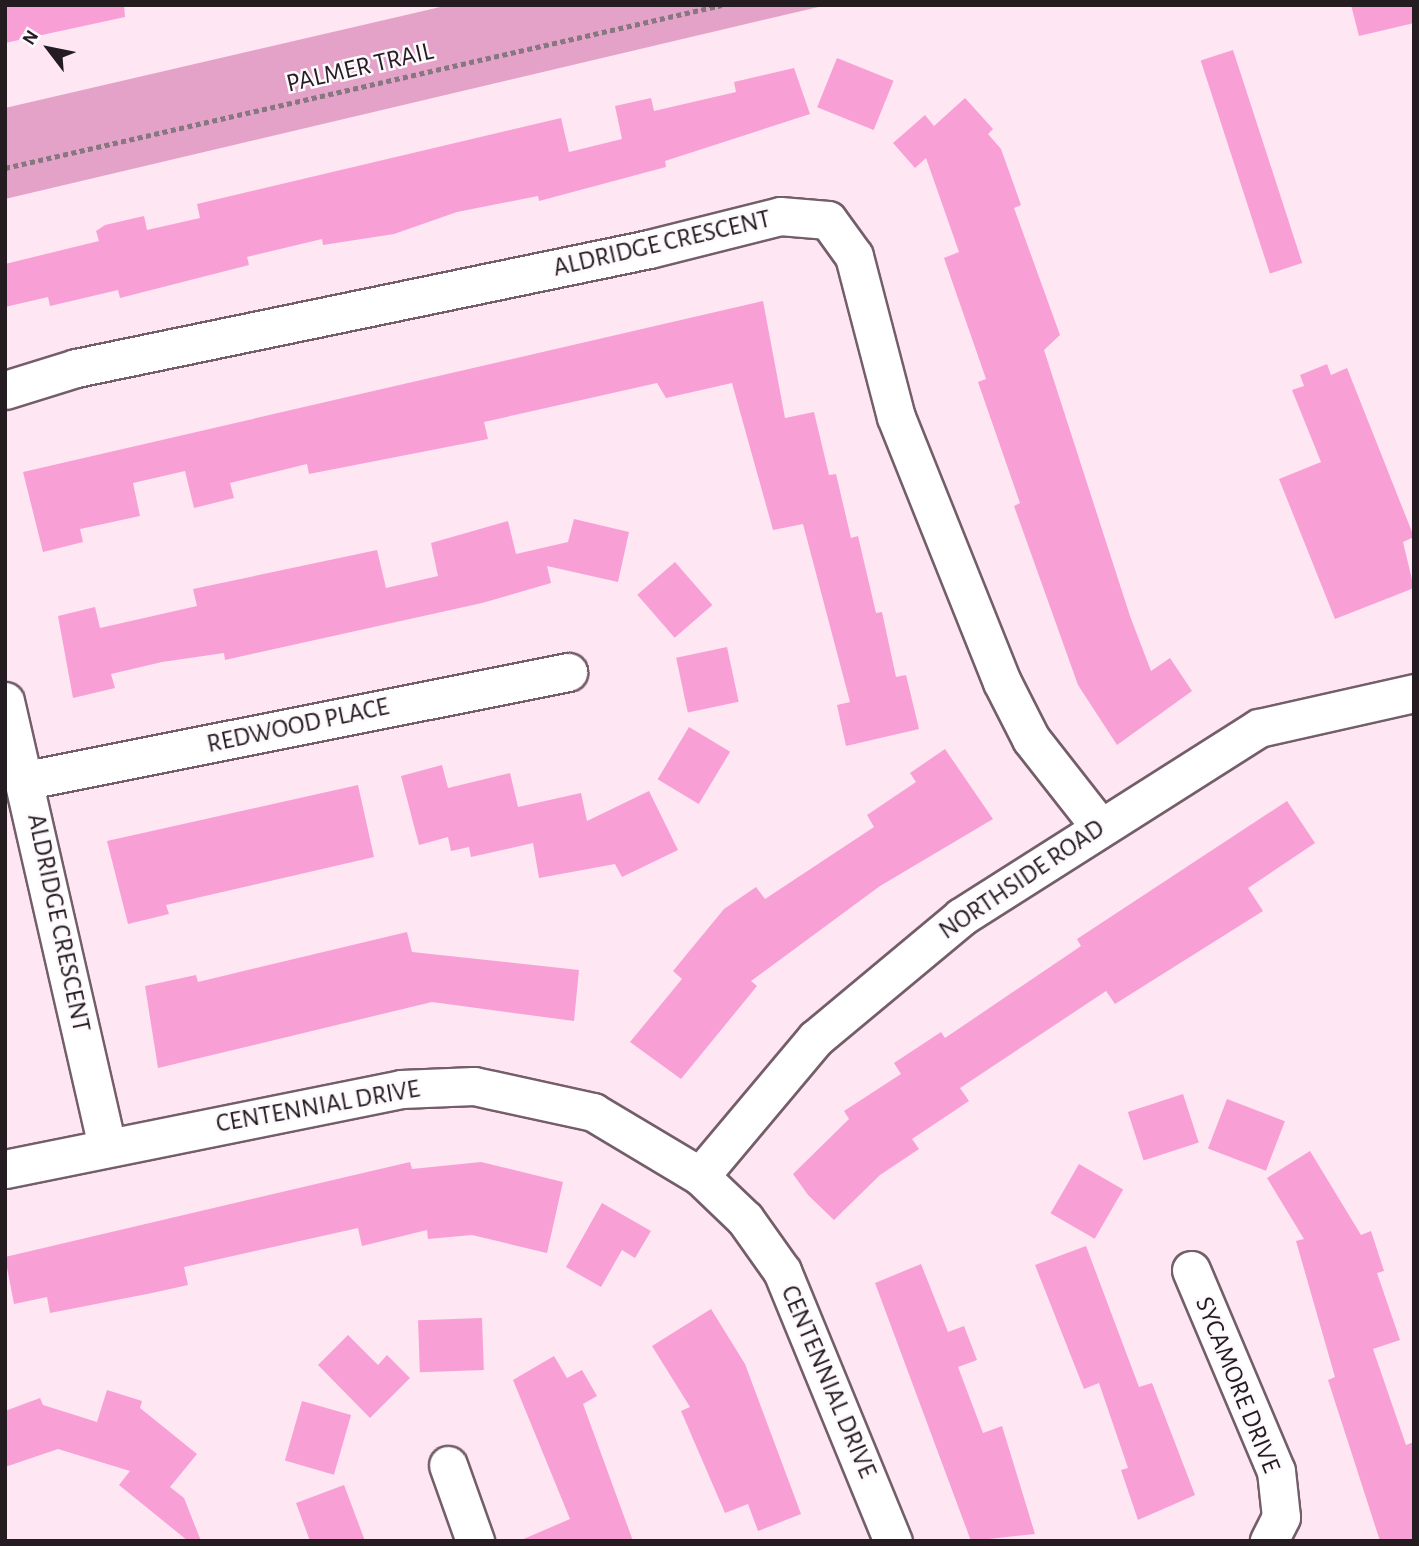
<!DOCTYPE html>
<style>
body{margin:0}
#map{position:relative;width:1419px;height:1546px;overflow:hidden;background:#fee6f3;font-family:"Alegreya Sans",sans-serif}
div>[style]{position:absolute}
.green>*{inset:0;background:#e5a2c9}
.building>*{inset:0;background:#f8a0d5;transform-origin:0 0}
.path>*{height:4.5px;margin-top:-2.25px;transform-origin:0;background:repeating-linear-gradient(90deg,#877780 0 5px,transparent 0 8.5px)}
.roads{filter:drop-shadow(2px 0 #735e6a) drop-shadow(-2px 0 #735e6a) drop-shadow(0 2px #735e6a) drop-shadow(0 -2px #735e6a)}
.minor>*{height:37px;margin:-18.5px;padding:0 18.5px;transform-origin:18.5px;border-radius:18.5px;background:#fff}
span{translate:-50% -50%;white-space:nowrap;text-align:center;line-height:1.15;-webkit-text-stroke:5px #fef9fc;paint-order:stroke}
.street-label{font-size:26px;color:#241c21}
.frame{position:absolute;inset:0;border:7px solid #241c21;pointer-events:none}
.north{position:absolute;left:14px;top:14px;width:70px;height:70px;-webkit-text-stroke:5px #fef9fc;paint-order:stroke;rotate:302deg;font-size:19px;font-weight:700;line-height:28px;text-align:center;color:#241c21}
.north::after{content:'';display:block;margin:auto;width:24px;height:32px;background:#241c21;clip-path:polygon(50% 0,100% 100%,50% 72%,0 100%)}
</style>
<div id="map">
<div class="green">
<div style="clip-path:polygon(449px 5px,827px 5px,5px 199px,5px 108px)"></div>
</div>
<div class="building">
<div style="clip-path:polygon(5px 5px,124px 5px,125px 17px,5px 43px)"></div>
<div style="clip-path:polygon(1351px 5px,1414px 5px,1414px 23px,1359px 36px)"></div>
<div style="left:1233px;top:50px;width:224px;height:34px;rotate:72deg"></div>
<div style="left:837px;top:58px;width:61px;height:53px;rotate:22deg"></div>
<div style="clip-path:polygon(794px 68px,810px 114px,665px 161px,666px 167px,539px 201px,538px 196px,457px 212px,394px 234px,323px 245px,322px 239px,247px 257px,249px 265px,120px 298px,118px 290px,50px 306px,48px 297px,5px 307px,5px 264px,99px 241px,96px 231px,105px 225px,144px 216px,147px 230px,200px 218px,197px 204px,561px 118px,569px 152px,622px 139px,615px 106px,651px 98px,654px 111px,736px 92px,734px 82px)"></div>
<div style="clip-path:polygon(965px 98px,993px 129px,988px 134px,1001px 149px,1021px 205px,1014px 208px,1060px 335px,1044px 350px,1130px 616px,1151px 671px,1170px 658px,1192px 691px,1117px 745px,1078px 685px,1014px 506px,1020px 503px,978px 382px,986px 379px,944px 258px,959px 252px,926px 158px,915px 168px,893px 143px,925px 115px,934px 126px)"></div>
<div style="clip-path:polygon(763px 301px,785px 418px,814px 412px,829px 475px,836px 474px,851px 538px,858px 536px,876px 613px,882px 612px,896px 677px,906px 675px,919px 729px,846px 746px,837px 705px,850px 702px,803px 524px,773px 530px,732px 383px,666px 398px,657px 383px,484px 422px,488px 439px,309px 474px,307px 464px,230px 483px,234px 498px,194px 508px,185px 471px,133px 483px,140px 516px,80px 529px,83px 542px,43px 552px,23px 472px)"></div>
<div style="clip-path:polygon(1327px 364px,1331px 375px,1347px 368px,1414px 537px,1403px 542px,1414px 588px,1335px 619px,1279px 479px,1321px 462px,1292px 390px,1304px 386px,1300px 375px)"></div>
<div style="clip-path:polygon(574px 519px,629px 532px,618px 582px,547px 566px,551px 583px,482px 603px,225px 660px,224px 653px,162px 662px,111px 674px,115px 688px,73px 698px,58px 616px,95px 607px,100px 628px,197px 606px,193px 589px,377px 550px,386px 588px,438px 576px,431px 543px,508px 521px,516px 554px,568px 542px)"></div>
<div style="left:675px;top:562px;width:57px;height:50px;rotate:49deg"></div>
<div style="left:727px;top:647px;width:56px;height:52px;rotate:78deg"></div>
<div style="left:689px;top:727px;width:48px;height:61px;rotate:31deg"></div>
<div style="clip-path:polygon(945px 749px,993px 819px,880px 886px,751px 981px,757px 986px,681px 1079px,630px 1042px,682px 979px,673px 971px,724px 909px,756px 887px,765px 899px,874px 827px,867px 815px,916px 782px,910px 773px)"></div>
<div style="clip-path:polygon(442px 765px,448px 788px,510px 773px,518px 807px,581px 793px,587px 821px,649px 791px,678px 850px,622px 877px,615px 864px,539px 878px,533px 843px,471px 857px,469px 847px,451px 851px,448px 837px,419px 845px,401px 776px)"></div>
<div style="clip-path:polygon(358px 785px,374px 857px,166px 905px,169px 914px,128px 924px,107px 841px)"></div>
<div style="clip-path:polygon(1287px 801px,1315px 843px,1248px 888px,1263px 911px,1115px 1004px,1106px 991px,960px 1088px,969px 1101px,912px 1139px,919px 1149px,880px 1175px,834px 1220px,808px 1195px,793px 1174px,849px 1119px,844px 1111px,901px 1074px,894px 1063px,941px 1032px,945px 1038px,1081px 946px,1077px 939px)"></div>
<div style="clip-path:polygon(407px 932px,412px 952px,579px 970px,574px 1021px,432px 1002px,158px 1068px,145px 986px,196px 975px,198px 982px)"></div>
<div style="left:1183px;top:1094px;width:51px;height:58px;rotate:72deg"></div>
<div style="left:1227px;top:1099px;width:62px;height:53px;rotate:21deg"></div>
<div style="clip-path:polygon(1310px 1151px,1361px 1235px,1371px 1231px,1384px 1271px,1377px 1273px,1400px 1340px,1373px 1349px,1406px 1445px,1414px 1442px,1414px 1541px,1380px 1541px,1328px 1380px,1335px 1377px,1296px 1241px,1304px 1239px,1267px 1178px)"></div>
<div style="clip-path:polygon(410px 1162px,412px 1169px,481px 1162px,563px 1182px,547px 1253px,472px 1235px,428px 1239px,427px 1230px,362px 1246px,358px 1228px,184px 1267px,188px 1285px,152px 1293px,50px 1313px,47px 1297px,14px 1304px,5px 1257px)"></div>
<div style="left:1079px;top:1164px;width:51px;height:57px;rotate:30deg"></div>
<div style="clip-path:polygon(602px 1203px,651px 1231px,635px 1258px,622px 1250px,601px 1287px,566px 1267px)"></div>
<div style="clip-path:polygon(1086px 1246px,1139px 1387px,1152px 1383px,1195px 1495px,1138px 1520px,1121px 1470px,1128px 1468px,1099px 1383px,1084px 1389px,1035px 1265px)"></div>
<div style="clip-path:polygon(921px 1264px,948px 1332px,964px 1326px,977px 1360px,958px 1367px,983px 1433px,1002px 1426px,1035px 1534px,971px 1541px,875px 1283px)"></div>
<div style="clip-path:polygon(711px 1309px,745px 1364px,801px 1514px,758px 1531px,748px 1504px,725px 1513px,681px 1411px,690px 1407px,652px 1346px)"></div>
<div style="left:482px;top:1318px;width:52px;height:64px;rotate:88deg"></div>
<div style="clip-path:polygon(348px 1335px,378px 1365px,387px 1355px,410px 1378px,370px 1418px,318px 1365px)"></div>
<div style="clip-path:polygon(554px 1356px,567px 1378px,582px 1370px,597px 1396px,583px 1404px,633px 1541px,519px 1541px,570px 1519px,513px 1380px)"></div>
<div style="clip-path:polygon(107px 1390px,142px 1401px,140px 1408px,197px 1454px,170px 1487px,184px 1498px,201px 1541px,188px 1541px,119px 1485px,130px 1471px,58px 1449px,5px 1467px,5px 1411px,40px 1398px,43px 1405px,97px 1422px)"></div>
<div style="left:302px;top:1401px;width:51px;height:62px;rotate:16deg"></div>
<div style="clip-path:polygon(344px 1485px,365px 1541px,310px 1541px,296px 1503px)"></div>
</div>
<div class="path">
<div style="left:5px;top:168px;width:735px;rotate:-12.81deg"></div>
</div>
<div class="roads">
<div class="minor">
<div style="left:5px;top:390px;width:74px;rotate:-17.2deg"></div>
<div style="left:76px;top:368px;width:585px;rotate:-11.73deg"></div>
<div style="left:649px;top:249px;width:135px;rotate:-14.1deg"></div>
<div style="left:780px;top:216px;width:48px;rotate:4.8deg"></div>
<div style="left:828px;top:220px;width:44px;rotate:54.2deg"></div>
<div style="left:854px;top:256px;width:166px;rotate:75.4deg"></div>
<div style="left:896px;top:417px;width:285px;rotate:68.2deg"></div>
<div style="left:1002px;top:682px;width:64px;rotate:63deg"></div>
<div style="left:1031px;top:739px;width:112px;rotate:51.9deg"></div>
<div style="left:5px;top:701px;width:456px;rotate:77.1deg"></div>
<div style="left:27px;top:780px;width:552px;rotate:-11.29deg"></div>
<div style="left:5px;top:1169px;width:404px;rotate:-11.4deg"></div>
<div style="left:401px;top:1089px;width:73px;rotate:-2.4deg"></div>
<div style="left:474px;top:1086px;width:122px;rotate:12.3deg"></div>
<div style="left:593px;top:1112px;width:125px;rotate:30.9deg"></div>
<div style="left:700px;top:1176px;width:62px;rotate:43.7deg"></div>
<div style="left:745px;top:1219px;width:64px;rotate:54.6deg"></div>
<div style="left:782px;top:1271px;width:292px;rotate:67.7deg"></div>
<div style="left:700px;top:1176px;width:180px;rotate:-50deg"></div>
<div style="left:816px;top:1038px;width:189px;rotate:-39.8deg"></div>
<div style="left:961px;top:917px;width:353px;rotate:-32.4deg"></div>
<div style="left:1259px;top:728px;width:159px;rotate:-12.7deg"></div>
<div style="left:1191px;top:1270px;width:218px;rotate:67.1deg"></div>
<div style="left:1276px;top:1471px;width:46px;rotate:83.8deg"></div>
<div style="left:1281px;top:1517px;width:27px;rotate:117deg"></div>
<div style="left:448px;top:1465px;width:81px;rotate:70.4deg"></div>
</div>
</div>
<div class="street-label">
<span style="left:360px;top:68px;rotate:-13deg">PALMER TRAIL</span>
<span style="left:662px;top:244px;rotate:-13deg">ALDRIDGE CRESCENT</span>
<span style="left:298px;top:726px;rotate:-12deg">REDWOOD PLACE</span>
<span style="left:1022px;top:880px;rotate:-34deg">NORTHSIDE ROAD</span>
<span style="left:58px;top:923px;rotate:78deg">ALDRIDGE CRESCENT</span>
<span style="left:318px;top:1107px;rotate:-10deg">CENTENNIAL DRIVE</span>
<span style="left:828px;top:1382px;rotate:67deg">CENTENNIAL DRIVE</span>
<span style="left:1237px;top:1385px;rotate:68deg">SYCAMORE DRIVE</span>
</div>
<div class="frame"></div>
<div class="north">N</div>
</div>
